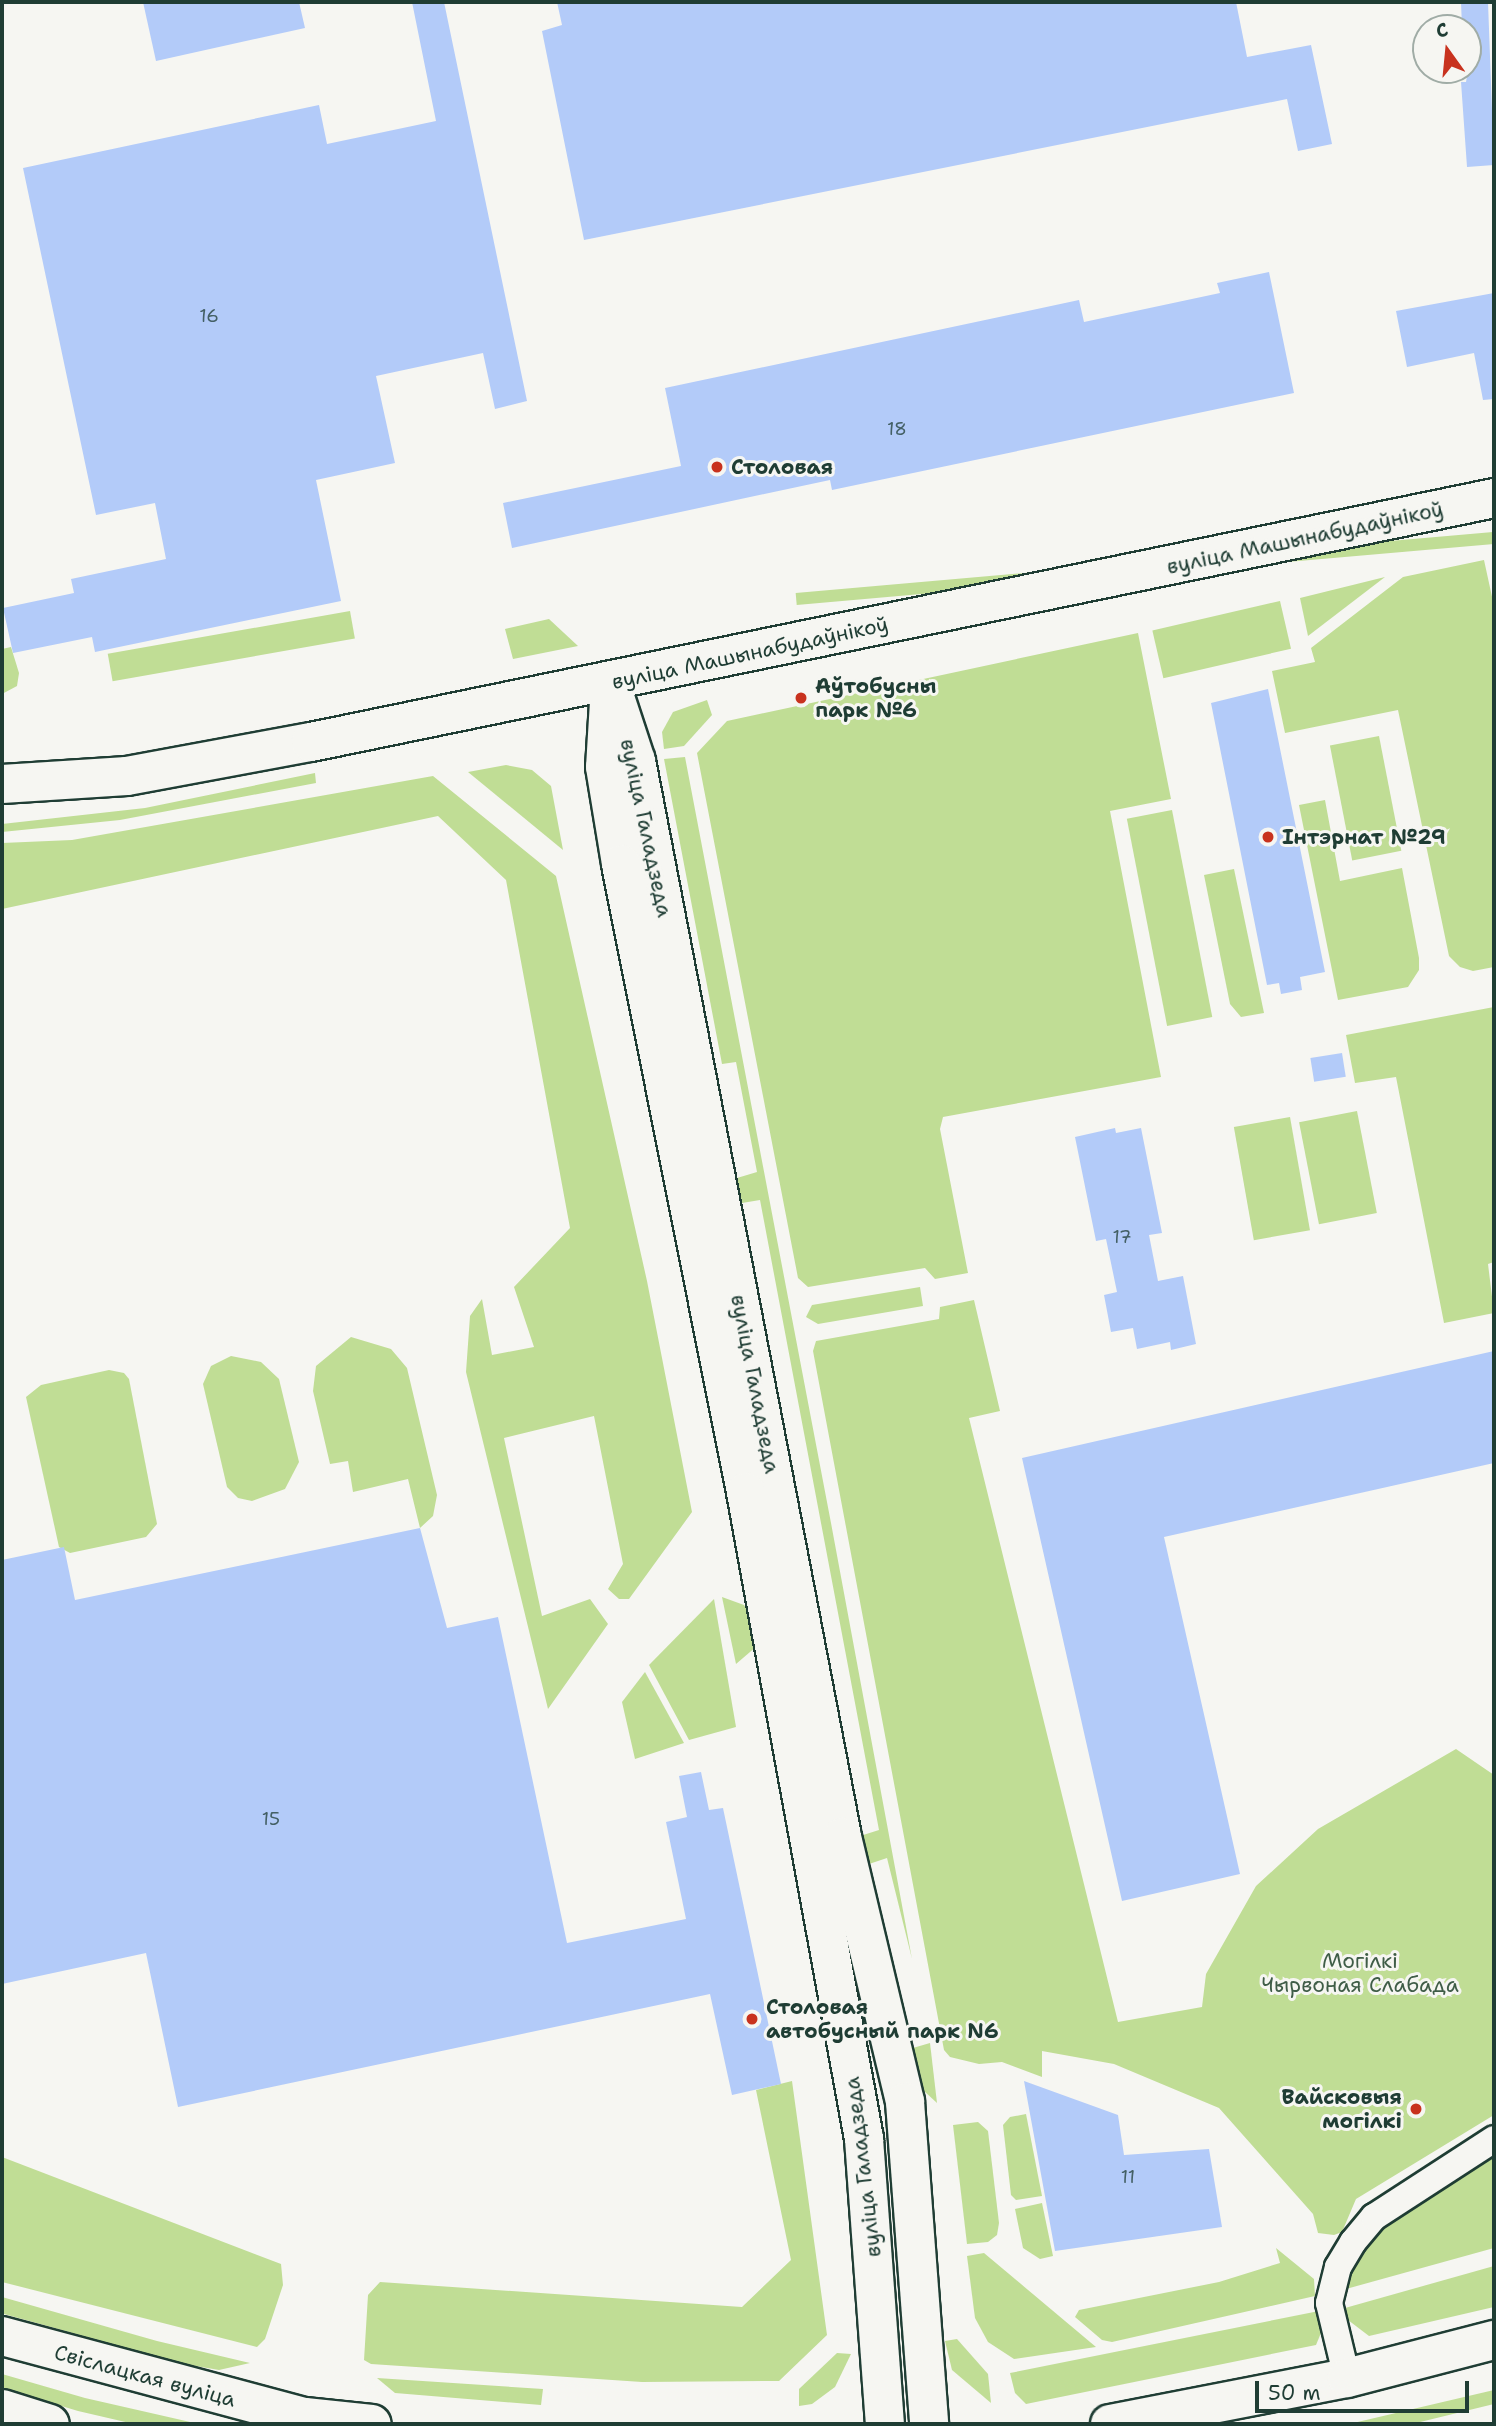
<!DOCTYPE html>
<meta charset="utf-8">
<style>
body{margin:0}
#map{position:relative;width:1496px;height:2426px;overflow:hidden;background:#f6f6f2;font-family:"Shantell Sans",sans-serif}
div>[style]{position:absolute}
.green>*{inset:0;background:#c0dd95;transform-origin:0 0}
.building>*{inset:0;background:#b3cbf9;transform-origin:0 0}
.roads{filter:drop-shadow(2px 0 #1f3d34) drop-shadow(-2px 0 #1f3d34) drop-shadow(0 2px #1f3d34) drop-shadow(0 -2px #1f3d34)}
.minor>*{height:26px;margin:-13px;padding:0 13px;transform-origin:13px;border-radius:13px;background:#f6f6f2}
.secondary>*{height:38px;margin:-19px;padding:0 19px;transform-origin:19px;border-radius:19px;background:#f6f6f2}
.primary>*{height:38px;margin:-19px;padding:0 19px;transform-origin:19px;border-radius:19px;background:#f6f6f2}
.dots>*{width:19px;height:19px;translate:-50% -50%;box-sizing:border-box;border:4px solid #f6f6f2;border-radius:50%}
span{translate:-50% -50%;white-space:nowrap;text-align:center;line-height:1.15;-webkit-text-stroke:6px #f6f6f2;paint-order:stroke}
.number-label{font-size:18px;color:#446065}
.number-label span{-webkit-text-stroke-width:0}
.poi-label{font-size:21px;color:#1f3d34;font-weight:700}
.left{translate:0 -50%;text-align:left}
.right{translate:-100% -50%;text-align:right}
.street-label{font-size:21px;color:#1f3d34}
.park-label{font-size:21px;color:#3f5d47}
.frame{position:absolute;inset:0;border:4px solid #1f3d34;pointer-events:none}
.north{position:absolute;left:1412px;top:14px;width:70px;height:70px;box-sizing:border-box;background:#f6f6f2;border:2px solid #a0aca6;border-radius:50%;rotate:345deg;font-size:19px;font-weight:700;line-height:28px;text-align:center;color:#1f3d34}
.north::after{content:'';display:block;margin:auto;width:24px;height:32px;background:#c8321e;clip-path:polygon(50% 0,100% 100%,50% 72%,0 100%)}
.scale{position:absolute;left:1255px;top:2381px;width:214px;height:32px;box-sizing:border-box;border:4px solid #1f3d34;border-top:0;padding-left:9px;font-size:21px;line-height:24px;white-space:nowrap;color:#1f3d34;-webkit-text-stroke:5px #f6f6f2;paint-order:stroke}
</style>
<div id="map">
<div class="green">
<div style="left:1493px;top:532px;width:12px;height:700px;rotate:85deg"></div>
<div style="clip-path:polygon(1484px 560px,1494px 606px,1494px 967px,1473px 971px,1460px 967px,1449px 956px,1398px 710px,1285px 733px,1272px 671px,1315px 662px,1311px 648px,1403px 577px)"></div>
<div style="clip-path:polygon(1385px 577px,1308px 636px,1300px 598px)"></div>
<div style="left:1280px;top:601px;width:49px;height:131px;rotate:77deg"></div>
<div style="left:350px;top:611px;width:28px;height:246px;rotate:80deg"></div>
<div style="clip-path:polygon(549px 619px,578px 646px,513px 659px,505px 629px)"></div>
<div style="clip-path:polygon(1138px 633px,1171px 799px,1110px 811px,1161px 1077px,943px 1117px,940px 1129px,968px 1273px,935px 1279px,925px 1268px,808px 1287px,798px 1278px,697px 753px,727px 721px)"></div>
<div style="clip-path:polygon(11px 647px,19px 673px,17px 686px,2px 694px,2px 649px)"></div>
<div style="clip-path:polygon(707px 700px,712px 715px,684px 746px,664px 749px,662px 732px,673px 712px)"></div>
<div style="left:1379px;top:736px;width:117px;height:50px;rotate:79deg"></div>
<div style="clip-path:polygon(685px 757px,831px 1523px,912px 1959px,887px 1858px,866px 1865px,860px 1836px,879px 1830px,760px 1200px,742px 1203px,737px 1178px,757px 1172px,736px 1062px,722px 1064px,664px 759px)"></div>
<div style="clip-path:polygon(506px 765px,532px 770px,551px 786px,563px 850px,468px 772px)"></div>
<div style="clip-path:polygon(315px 773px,316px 783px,120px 820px,2px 832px,2px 824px,145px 808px)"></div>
<div style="clip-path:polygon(433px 776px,556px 876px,647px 1281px,692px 1512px,629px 1599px,619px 1599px,608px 1589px,623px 1564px,594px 1416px,504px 1438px,542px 1616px,590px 1599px,608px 1624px,548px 1709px,466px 1372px,470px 1316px,482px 1299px,492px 1355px,534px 1347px,514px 1287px,570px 1228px,506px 880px,438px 816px,2px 909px,2px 843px,72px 840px)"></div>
<div style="clip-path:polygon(1325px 800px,1340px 881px,1402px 868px,1419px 958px,1419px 970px,1408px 987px,1338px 1000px,1299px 805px)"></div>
<div style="left:1172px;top:810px;width:211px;height:46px;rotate:79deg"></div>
<div style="clip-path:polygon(1234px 869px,1264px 1013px,1241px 1017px,1230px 1004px,1204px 875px)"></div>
<div style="clip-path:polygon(1494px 1007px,1494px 1262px,1488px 1264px,1494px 1313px,1444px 1323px,1396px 1077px,1355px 1083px,1346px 1035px)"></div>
<div style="left:1357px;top:1111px;width:104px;height:59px;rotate:79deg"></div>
<div style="left:1290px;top:1117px;width:115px;height:57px;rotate:80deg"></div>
<div style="clip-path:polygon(920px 1287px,923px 1306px,818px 1324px,806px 1317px,812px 1305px)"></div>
<div style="clip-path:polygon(974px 1300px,1000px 1411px,969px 1418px,1118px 2022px,1202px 2007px,1206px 1974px,1256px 1886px,1318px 1829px,1456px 1749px,1494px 1775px,1494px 2115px,1356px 2199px,1342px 2232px,1334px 2235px,1318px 2233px,1313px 2214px,1219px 2108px,1114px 2064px,1042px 2051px,1042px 2077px,1002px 2062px,979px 2064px,950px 2057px,944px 2050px,813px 1351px,816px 1341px,939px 1319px,940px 1307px)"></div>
<div style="clip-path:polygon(351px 1337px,391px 1349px,407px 1368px,437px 1495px,433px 1516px,420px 1528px,408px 1479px,353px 1492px,348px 1461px,330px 1464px,313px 1391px,316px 1366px)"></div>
<div style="clip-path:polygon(231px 1356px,261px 1362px,279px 1379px,299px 1462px,285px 1489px,252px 1501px,238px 1498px,227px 1487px,203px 1384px,211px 1366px)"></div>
<div style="clip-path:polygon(109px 1370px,124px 1373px,129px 1379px,157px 1524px,146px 1537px,70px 1553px,59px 1547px,26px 1397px,41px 1385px)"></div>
<div style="clip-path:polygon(722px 1597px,744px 1605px,751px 1617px,757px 1646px,736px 1664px)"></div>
<div style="clip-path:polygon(714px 1599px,736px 1727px,689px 1740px,649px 1665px)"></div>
<div style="clip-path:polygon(645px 1672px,684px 1743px,635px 1759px,622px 1702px)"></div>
<div style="clip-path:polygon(930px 2043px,937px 2103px,924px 2091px,906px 2050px)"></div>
<div style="clip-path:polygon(792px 2081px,827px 2335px,779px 2381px,642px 2382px,371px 2364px,364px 2360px,368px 2295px,380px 2282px,742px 2307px,791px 2260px,756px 2090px)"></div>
<div style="clip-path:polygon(1026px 2114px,1042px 2196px,1016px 2200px,1011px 2195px,1003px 2125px,1010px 2117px)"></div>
<div style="clip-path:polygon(978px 2122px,988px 2131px,999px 2223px,997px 2235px,988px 2242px,967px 2244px,953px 2125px)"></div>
<div style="clip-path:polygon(1494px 2156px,1494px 2248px,1346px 2289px,1356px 2256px,1389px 2219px)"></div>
<div style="clip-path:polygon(2px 2157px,281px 2264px,283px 2285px,265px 2339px,257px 2347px,2px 2282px)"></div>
<div style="clip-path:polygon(1042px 2203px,1053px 2256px,1040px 2259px,1023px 2248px,1015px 2209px)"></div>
<div style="clip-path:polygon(1276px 2248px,1314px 2279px,1315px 2296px,1112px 2342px,1102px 2340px,1075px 2317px,1079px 2310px,1219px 2282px,1280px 2263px)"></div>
<div style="clip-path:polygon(984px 2253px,1096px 2347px,1014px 2359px,988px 2342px,975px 2318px,967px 2256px)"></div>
<div style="clip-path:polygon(1494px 2266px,1494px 2307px,1369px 2336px,1348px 2320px,1345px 2308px)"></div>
<div style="clip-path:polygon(2px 2297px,157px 2341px,250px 2363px,219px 2370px,184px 2364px,4px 2314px)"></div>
<div style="clip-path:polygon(1319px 2311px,1323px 2328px,1316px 2345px,1026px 2404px,1015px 2393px,1010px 2373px)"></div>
<div style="clip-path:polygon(957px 2339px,988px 2374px,991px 2403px,952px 2370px,945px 2341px)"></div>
<div style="clip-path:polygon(837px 2353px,851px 2354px,835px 2387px,812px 2404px,799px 2406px,799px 2389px)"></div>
<div style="clip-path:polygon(2px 2374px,85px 2398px,199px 2424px,134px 2424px,78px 2411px,2px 2388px)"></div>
<div style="clip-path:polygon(377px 2378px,543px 2389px,541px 2405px,395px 2393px)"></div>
<div style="clip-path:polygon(1494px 2390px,1494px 2404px,1412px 2424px,1349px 2424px)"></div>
</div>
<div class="building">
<div style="clip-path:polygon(143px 2px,299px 2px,305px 28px,156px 61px)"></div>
<div style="clip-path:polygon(412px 2px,444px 2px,527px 401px,495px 409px,483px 353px,376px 376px,395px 463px,316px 480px,341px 601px,95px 652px,92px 637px,13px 653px,3px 608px,74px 593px,71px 579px,166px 559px,155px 503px,96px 515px,23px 168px,319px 105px,327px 144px,436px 121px)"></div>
<div style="clip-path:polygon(557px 2px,1236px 2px,1247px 57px,1311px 45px,1332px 144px,1298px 151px,1287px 99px,584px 240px,542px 31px,562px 25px)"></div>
<div style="clip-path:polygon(1461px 2px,1488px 2px,1494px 165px,1467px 167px,1461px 82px,1466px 82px,1468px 70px,1468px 28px,1462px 28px)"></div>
<div style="clip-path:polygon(1269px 272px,1294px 393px,832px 490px,830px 480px,512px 548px,503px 503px,681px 466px,665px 388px,1079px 300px,1084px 322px,1220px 293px,1217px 283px)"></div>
<div style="clip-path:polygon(1494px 293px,1494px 399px,1483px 400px,1474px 353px,1407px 367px,1396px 311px)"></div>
<div style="clip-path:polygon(1268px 689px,1325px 972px,1300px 977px,1302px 990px,1281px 994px,1279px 983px,1267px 985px,1211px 703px)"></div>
<div style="left:1342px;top:1053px;width:24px;height:32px;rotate:81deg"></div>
<div style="clip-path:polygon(1115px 1128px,1116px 1133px,1141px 1128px,1162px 1233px,1149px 1235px,1158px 1281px,1183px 1276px,1196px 1344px,1171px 1350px,1170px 1342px,1137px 1349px,1133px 1328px,1111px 1332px,1104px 1295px,1117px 1292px,1106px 1239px,1096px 1241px,1075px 1137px)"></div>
<div style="clip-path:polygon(1494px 1351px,1494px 1463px,1164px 1537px,1240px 1874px,1122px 1901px,1022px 1458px)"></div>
<div style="clip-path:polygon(420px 1528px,447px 1628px,498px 1617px,567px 1943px,686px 1919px,666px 1822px,687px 1817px,679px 1776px,701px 1772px,709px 1810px,723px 1808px,781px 2084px,732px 2095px,710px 1994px,178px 2107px,146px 1953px,2px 1984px,2px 1560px,64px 1547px,75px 1600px)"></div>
<div style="clip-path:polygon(1024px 2081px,1118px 2115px,1124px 2155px,1209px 2149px,1222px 2227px,1055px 2251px)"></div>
</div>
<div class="roads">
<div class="minor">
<div style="left:1347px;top:2378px;width:77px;rotate:-103.5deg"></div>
<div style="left:1329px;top:2303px;width:37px;rotate:-76deg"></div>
<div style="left:1338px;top:2267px;width:29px;rotate:-59deg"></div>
<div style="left:1353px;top:2242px;width:33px;rotate:-50deg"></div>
<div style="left:1374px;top:2217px;width:143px;rotate:-33deg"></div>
</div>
<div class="secondary">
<div style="left:610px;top:682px;width:83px;rotate:71.8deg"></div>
<div style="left:636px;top:761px;width:1096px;rotate:79.16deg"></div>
<div style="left:842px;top:1837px;width:272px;rotate:76.6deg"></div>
<div style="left:905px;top:2102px;width:323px;rotate:85.7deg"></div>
<div style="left:609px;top:702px;width:65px;rotate:93.5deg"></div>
<div style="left:605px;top:767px;width:98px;rotate:80.6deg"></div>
<div style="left:621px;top:864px;width:640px;rotate:78.74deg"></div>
<div style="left:746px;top:1492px;width:658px;rotate:79.66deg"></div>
<div style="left:864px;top:2139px;width:286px;rotate:85.8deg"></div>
<div style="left:2px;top:784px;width:125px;rotate:-3.7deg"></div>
<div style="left:127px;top:776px;width:187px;rotate:-10.5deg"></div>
<div style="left:311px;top:742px;width:1208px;rotate:-11.65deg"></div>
</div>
<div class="primary">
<div style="left:2px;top:2336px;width:314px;rotate:15deg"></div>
<div style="left:305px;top:2417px;width:67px;rotate:6deg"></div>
<div style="left:2px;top:2409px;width:50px;rotate:17.4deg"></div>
<div style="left:1110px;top:2424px;width:241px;rotate:-11deg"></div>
<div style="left:1347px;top:2378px;width:152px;rotate:-14.5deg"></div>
</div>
</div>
<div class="dots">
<div style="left:717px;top:467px;background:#c8321e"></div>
<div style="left:801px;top:698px;background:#c8321e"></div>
<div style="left:1268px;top:837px;background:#c8321e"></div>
<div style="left:752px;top:2019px;background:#c8321e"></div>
<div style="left:1416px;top:2109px;background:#c8321e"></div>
</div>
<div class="number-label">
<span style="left:209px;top:316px">16</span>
<span style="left:897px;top:429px">18</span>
<span style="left:1122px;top:1237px">17</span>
<span style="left:271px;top:1819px">15</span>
<span style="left:1128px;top:2177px">11</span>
</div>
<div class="poi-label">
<span class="left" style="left:731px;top:467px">Столовая</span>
<span class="left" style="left:815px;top:698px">Аўтобусны<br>парк №6</span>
<span class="left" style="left:1282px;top:837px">Інтэрнат №29</span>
<span class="left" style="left:766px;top:2019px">Столовая<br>автобусный парк N6</span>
<span class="right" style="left:1402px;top:2109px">Вайсковыя<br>могілкі</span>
</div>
<div class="street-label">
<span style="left:1305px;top:538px;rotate:-12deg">вуліца Машынабудаўнікоў</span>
<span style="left:750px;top:653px;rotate:-12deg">вуліца Машынабудаўнікоў</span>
<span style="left:646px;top:828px;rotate:78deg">вуліца Галадзеда</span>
<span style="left:755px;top:1384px;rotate:79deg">вуліца Галадзеда</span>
<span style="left:863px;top:2167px;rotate:-97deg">вуліца Галадзеда</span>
<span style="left:145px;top:2376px;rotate:15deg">Свіслацкая вуліца</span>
</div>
<div class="park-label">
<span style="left:1360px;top:1973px">Могілкі<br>Чырвоная Слабада</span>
</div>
<div class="frame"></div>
<div class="north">С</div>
<div class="scale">50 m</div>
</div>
